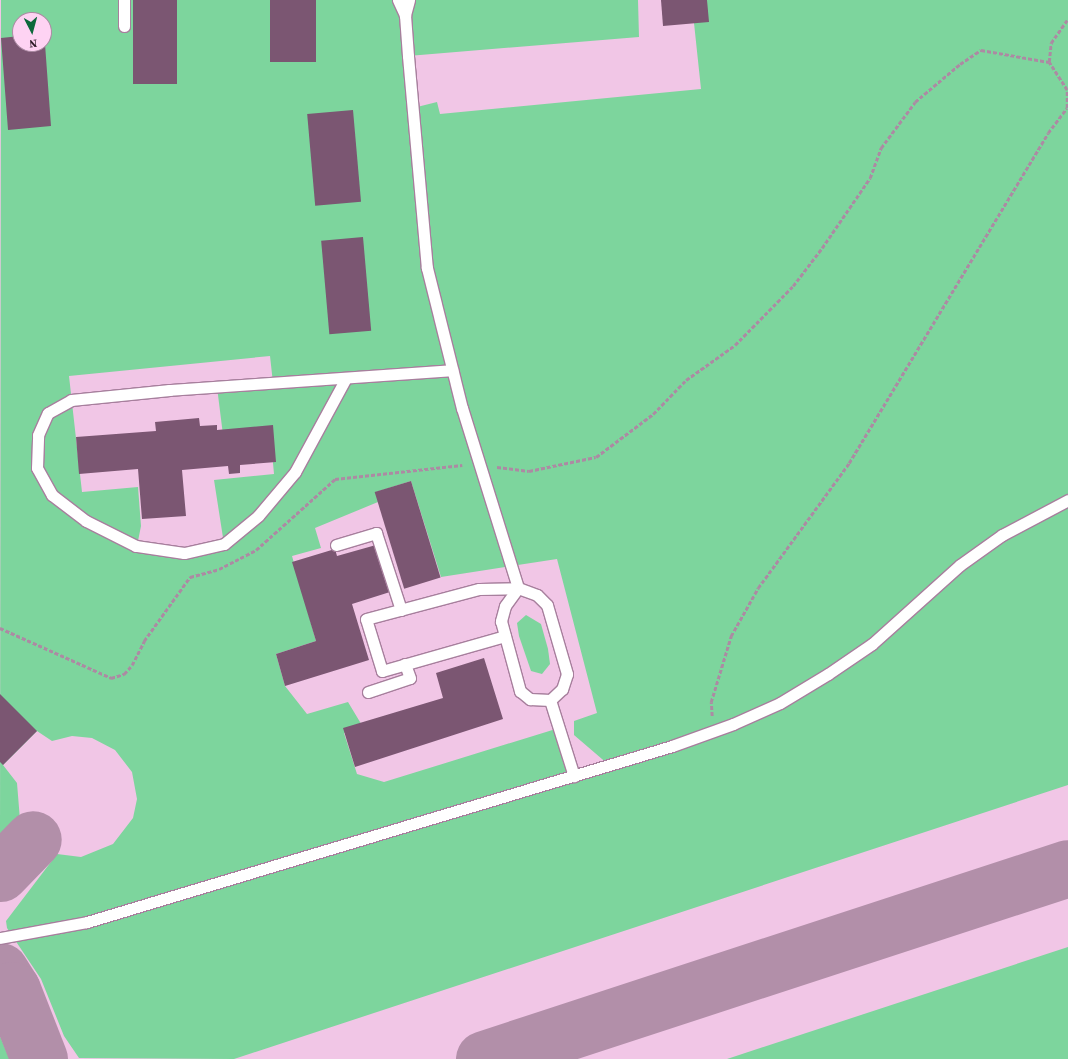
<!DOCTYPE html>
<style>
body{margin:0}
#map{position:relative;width:1068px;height:1059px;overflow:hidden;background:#f1c6e6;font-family:"Source Serif 4",serif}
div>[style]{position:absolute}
.green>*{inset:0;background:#7dd59d}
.taxiway>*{height:57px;margin:-28.5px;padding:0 28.5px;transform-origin:28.5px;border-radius:28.5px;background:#b28fa9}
.building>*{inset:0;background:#7b5672;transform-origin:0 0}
.path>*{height:2.5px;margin-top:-1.25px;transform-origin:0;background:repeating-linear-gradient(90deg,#ac8aa3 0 4px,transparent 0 6px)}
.roads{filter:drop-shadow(1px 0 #a77f9d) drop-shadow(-1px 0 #a77f9d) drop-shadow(0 1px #a77f9d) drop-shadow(0 -1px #a77f9d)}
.service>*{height:11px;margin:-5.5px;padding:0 5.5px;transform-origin:5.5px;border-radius:5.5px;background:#fff}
span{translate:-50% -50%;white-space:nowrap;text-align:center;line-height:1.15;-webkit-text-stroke:4px #fed3f3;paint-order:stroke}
.north{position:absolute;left:12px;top:12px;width:40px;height:40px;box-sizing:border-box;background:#fed3f3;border:1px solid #aa8aa2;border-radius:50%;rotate:174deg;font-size:11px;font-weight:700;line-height:16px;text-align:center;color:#2c1c28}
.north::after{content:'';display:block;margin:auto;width:14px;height:18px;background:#0d683b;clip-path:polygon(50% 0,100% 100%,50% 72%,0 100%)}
</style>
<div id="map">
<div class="green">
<div style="clip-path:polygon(evenodd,1px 0,638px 0,639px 37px,408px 56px,413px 108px,437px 102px,440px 114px,701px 89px,694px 23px,707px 0,1068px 0,1068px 785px,234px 1059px,79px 1058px,64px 1036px,41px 979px,7px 928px,6px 921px,57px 854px,81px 857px,113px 844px,133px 818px,137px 799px,132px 772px,115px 750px,92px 738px,72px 736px,52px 741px,37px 731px,3px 765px,17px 783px,20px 820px,0 840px,1px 0,20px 20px,44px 20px,44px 44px,20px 44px,20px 20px,1px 0,270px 356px,273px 383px,217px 387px,223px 435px,270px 430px,274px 474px,214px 480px,224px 544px,184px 553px,137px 546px,141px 526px,138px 487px,82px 492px,69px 376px,270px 356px,1px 0,411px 481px,441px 577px,557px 559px,597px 713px,574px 721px,574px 735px,609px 765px,574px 776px,559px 728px,384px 782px,357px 774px,344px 733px,363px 727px,348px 702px,307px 714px,285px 686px,276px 654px,316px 641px,292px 556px,321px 548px,315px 528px,378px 502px,376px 492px,411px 481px)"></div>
<div style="clip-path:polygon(526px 615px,541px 624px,548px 649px,550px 664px,542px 674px,531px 671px,519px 636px,517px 623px)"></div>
<div style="clip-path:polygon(1068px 947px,1068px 1059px,727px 1059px)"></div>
<div style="clip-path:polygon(0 1036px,9px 1058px,9px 1059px,0 1059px)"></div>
</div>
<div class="taxiway">
<div style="left:0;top:873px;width:47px;rotate:-45.9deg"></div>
<div style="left:0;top:971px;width:22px;rotate:58deg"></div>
<div style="left:12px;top:990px;width:74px;rotate:68.6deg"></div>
<div style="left:484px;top:1059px;width:614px;rotate:-18.11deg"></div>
</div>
<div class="building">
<div style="left:133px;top:0;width:44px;height:84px"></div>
<div style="left:270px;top:0;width:46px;height:62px"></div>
<div style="clip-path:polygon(661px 0,707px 0,709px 22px,663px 26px)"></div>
<div style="clip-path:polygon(20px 36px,20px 44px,45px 44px,51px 126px,8px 130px,1px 38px)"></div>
<div style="left:353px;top:110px;width:92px;height:46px;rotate:85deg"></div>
<div style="left:363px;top:237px;width:94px;height:42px;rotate:85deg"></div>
<div style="clip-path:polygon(199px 418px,200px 426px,217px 425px,217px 430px,273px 425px,276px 462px,240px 465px,240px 473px,229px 474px,228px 466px,182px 470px,186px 516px,142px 519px,138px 469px,79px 474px,76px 437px,156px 431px,155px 422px)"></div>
<div style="left:411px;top:481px;width:101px;height:38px;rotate:73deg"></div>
<div style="clip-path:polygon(376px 545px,390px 592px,352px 604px,369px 660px,285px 686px,276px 654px,316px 641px,292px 562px,335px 549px,337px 556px)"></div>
<div style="clip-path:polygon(484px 658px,503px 719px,355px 767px,343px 728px,443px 698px,436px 673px)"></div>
<div style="clip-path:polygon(0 694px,37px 731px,3px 765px,0 762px)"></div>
</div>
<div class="path">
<div style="left:497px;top:467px;width:32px;rotate:7deg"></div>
<div style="left:529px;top:471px;width:68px;rotate:-11.8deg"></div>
<div style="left:596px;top:457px;width:71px;rotate:-37deg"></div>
<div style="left:653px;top:414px;width:47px;rotate:-45.9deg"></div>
<div style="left:686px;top:380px;width:60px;rotate:-35.5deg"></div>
<div style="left:735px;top:345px;width:83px;rotate:-45.5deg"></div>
<div style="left:793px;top:286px;width:48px;rotate:-52.7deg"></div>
<div style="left:822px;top:248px;width:85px;rotate:-55.6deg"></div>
<div style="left:870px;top:178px;width:32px;rotate:-70deg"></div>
<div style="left:881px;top:148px;width:57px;rotate:-53.5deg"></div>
<div style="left:915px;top:102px;width:59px;rotate:-40.2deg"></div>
<div style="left:960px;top:64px;width:25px;rotate:-34deg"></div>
<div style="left:981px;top:50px;width:69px;rotate:10deg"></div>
<div style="left:0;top:628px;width:122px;rotate:24.2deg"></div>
<div style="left:111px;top:678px;width:14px;rotate:-17deg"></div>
<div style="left:124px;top:674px;width:12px;rotate:-48deg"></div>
<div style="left:132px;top:665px;width:27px;rotate:-63deg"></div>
<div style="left:144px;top:641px;width:79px;rotate:-54.3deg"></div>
<div style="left:190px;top:577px;width:30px;rotate:-15deg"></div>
<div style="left:219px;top:569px;width:42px;rotate:-27.2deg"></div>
<div style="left:256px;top:550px;width:106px;rotate:-41.9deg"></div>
<div style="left:335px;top:479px;width:128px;rotate:-6.3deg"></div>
<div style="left:712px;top:716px;width:14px;rotate:-94deg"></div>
<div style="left:711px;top:702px;width:69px;rotate:-73.1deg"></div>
<div style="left:731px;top:636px;width:55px;rotate:-60.6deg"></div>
<div style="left:758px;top:588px;width:155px;rotate:-53.9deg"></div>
<div style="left:849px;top:463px;width:385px;rotate:-58.9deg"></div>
<div style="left:1048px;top:133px;width:31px;rotate:-53deg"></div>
<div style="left:1067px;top:108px;width:18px;rotate:-90deg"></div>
<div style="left:1067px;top:90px;width:33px;rotate:-123deg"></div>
<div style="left:1049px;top:62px;width:19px;rotate:-84deg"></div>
<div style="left:1051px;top:43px;width:29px;rotate:-55deg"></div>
</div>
<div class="roads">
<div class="service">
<div style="left:398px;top:0;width:17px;rotate:65deg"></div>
<div style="left:409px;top:0;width:16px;rotate:105deg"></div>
<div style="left:405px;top:15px;width:41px;rotate:85.8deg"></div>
<div style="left:408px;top:56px;width:213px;rotate:84.9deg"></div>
<div style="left:427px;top:268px;width:144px;rotate:76deg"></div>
<div style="left:462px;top:408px;width:189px;rotate:72.7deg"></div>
<div style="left:518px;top:588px;width:20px;rotate:20deg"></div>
<div style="left:537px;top:595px;width:14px;rotate:45deg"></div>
<div style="left:547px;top:605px;width:72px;rotate:73.8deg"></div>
<div style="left:567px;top:674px;width:16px;rotate:108deg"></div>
<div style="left:562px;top:689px;width:16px;rotate:137deg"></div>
<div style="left:550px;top:700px;width:80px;rotate:72.5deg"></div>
<div style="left:124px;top:26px;width:26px;rotate:-90deg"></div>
<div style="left:346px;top:378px;width:107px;rotate:118.5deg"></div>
<div style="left:295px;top:472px;width:57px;rotate:130.1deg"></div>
<div style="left:258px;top:516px;width:44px;rotate:140.5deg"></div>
<div style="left:224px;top:544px;width:41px;rotate:167.3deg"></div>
<div style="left:184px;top:553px;width:49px;rotate:-171.7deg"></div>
<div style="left:136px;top:546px;width:56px;rotate:-153.4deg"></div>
<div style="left:86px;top:521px;width:43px;rotate:-142.6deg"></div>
<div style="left:52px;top:495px;width:31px;rotate:-119deg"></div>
<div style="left:37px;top:468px;width:33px;rotate:-88deg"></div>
<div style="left:38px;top:435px;width:24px;rotate:-66deg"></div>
<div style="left:48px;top:413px;width:26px;rotate:-29deg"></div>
<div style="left:71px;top:400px;width:99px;rotate:-5.8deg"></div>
<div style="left:169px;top:390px;width:284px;rotate:-4deg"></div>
<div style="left:336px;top:545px;width:42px;rotate:-16.7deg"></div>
<div style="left:376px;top:533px;width:81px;rotate:72deg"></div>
<div style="left:518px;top:588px;width:22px;rotate:126deg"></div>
<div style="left:505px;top:606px;width:16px;rotate:105deg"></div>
<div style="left:501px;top:621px;width:73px;rotate:74.8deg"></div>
<div style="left:520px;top:691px;width:13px;rotate:39deg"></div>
<div style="left:530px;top:699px;width:20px;rotate:3deg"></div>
<div style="left:505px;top:636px;width:128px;rotate:164.1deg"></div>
<div style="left:382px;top:671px;width:54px;rotate:-107.1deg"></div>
<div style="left:366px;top:619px;width:117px;rotate:-14.9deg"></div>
<div style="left:479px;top:589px;width:39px;rotate:-1deg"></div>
<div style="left:368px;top:692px;width:44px;rotate:-18.4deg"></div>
<div style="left:410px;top:678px;width:15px;rotate:-110deg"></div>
<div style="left:0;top:938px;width:88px;rotate:-10.4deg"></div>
<div style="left:87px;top:922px;width:611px;rotate:-16.74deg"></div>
<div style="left:672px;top:746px;width:65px;rotate:-19.8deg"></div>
<div style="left:733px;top:724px;width:51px;rotate:-24.1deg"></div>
<div style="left:780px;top:703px;width:56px;rotate:-31.1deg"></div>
<div style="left:828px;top:674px;width:53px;rotate:-34.3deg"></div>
<div style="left:872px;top:644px;width:118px;rotate:-41.9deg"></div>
<div style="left:960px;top:565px;width:52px;rotate:-35.5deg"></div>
<div style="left:1002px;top:535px;width:75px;rotate:-27.9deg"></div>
</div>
</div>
<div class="north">N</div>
</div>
